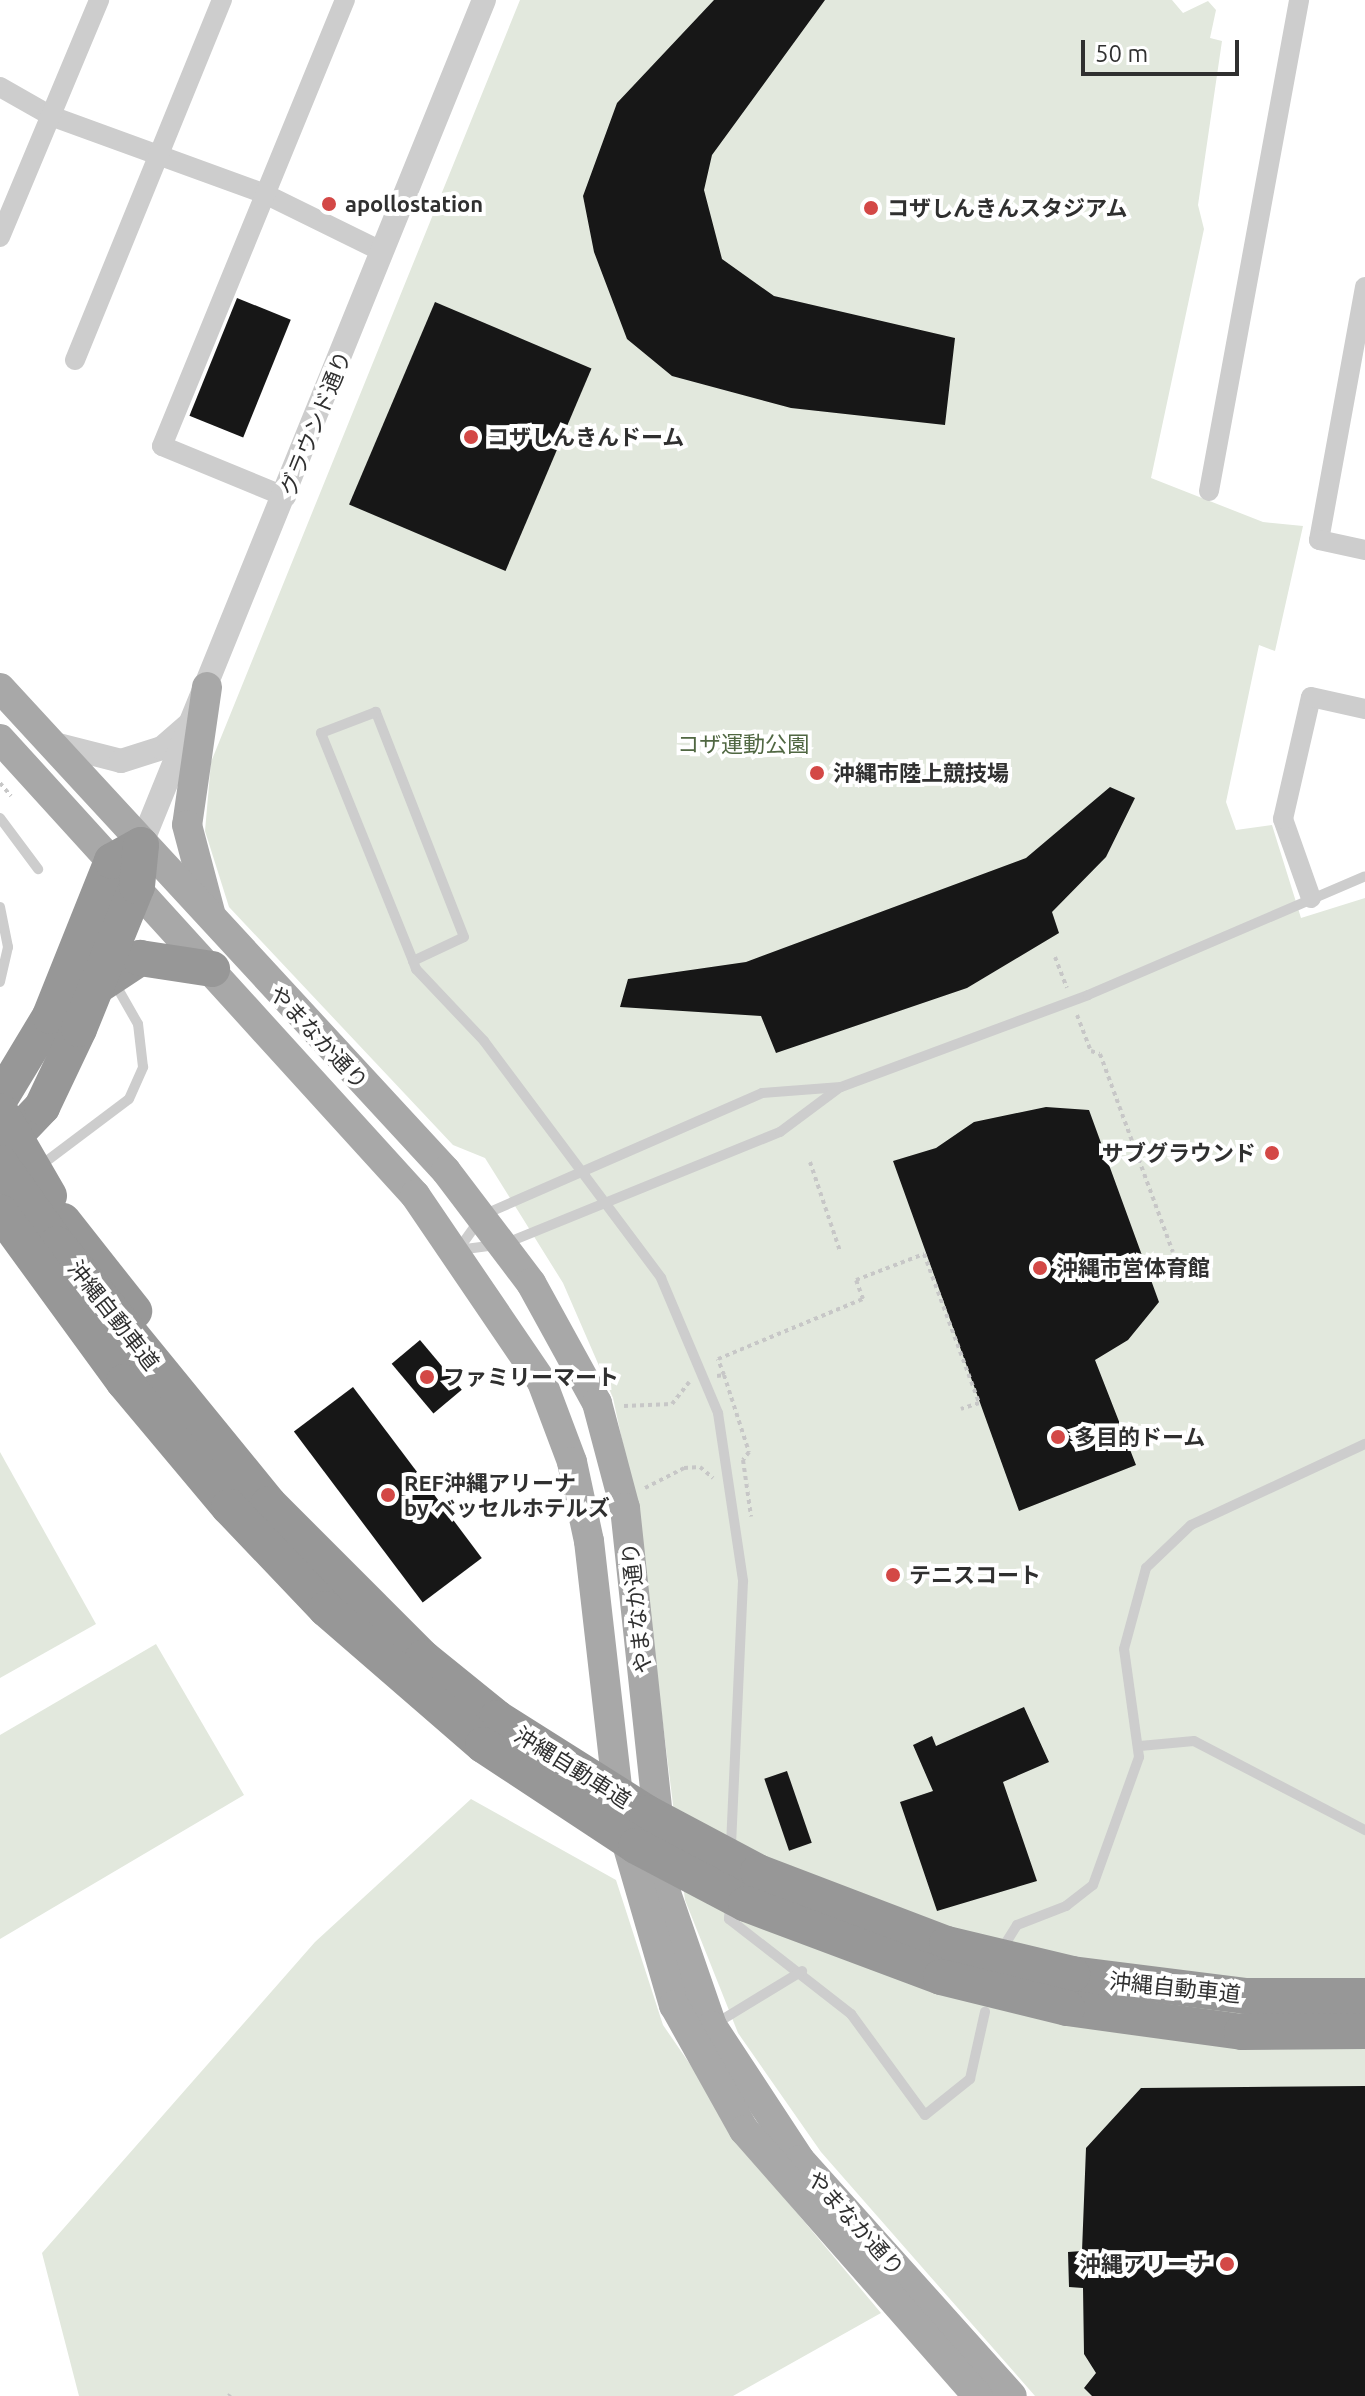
<!DOCTYPE html>
<meta charset="utf-8">
<style>
body{margin:0}
#map{position:relative;width:1365px;height:2396px;overflow:hidden;background:#fff;font-family:Ubuntu,"Noto Sans JP",sans-serif}
div>[style]{position:absolute}
.green>*{inset:0;background:#e2e8dd}
.building>*{inset:0;background:#171717;transform-origin:0 0}
.path>*{height:4px;margin-top:-2px;transform-origin:0;background:repeating-linear-gradient(90deg,#c7c7c7 0 4px,transparent 0 8px)}
.service>*{height:10px;margin:-5px;padding:0 5px;transform-origin:5px;border-radius:5px;background:#cdcdcd}
.minor>*{height:20px;margin:-10px;padding:0 10px;transform-origin:10px;border-radius:10px;background:#cdcdcd}
.tertiary>*{height:24px;margin:-12px;padding:0 12px;transform-origin:12px;border-radius:12px;background:#cdcdcd}
.primary>*{height:30px;margin:-15px;padding:0 15px;transform-origin:15px;border-radius:15px;background:#a8a8a8}
.motorway>*{height:36px;margin:-18px;padding:0 18px;transform-origin:18px;border-radius:18px;background:#979797}
.motorway-bridge>*{height:36px;margin:-18px;padding:0 18px;transform-origin:18px;border-radius:18px;background:#979797}
.dots>*{width:22px;height:22px;translate:-50% -50%;box-sizing:border-box;border:4px solid #fff;border-radius:50%}
span{translate:-50% -50%;white-space:nowrap;text-align:center;line-height:1.15;-webkit-text-stroke:8px #fff;paint-order:stroke}
.poi-label{font-size:22px;color:#303030;font-weight:700}
.left{translate:0 -50%;text-align:left}
.right{translate:-100% -50%;text-align:right}
.street-label{font-size:22px;color:#303030}
.park-label{font-size:22px;color:#506742}
.scale{position:absolute;left:1081px;top:40px;width:158px;height:36px;box-sizing:border-box;border:4px solid #303030;border-top:0;padding-left:10px;font-size:24px;line-height:28px;white-space:nowrap;color:#303030;-webkit-text-stroke:6px #fff;paint-order:stroke}
</style>
<div id="map">
<div class="green">
<div style="clip-path:polygon(520px 0,1172px 0,1183px 13px,1208px 1px,1216px 10px,1210px 38px,1222px 41px,1198px 205px,1204px 229px,1151px 478px,1263px 522px,1303px 526px,1275px 651px,1259px 645px,1226px 802px,1236px 830px,1272px 825px,1301px 918px,1365px 898px,1365px 2396px,1035px 2396px,821px 2152px,738px 2033px,685px 1900px,635px 1501px,613px 1398px,563px 1283px,485px 1158px,453px 1145px,229px 907px,205px 831px,211px 762px)"></div>
<div style="clip-path:polygon(0 1452px,96px 1624px,0 1678px)"></div>
<div style="clip-path:polygon(156px 1644px,244px 1795px,0 1939px,0 1735px)"></div>
<div style="clip-path:polygon(471px 1799px,616px 1880px,663px 2025px,771px 2182px,881px 2313px,733px 2396px,79px 2396px,42px 2253px,315px 1942px)"></div>
</div>
<div class="building">
<div style="clip-path:polygon(714px 0,825px 0,712px 155px,704px 190px,722px 259px,774px 296px,955px 338px,945px 425px,791px 408px,672px 376px,627px 339px,594px 252px,583px 196px,617px 103px)"></div>
<div style="left:237px;top:298px;width:58px;height:127px;rotate:22deg"></div>
<div style="left:435px;top:302px;width:170px;height:220px;rotate:23deg"></div>
<div style="clip-path:polygon(1110px 787px,1135px 798px,1106px 857px,1052px 912px,1059px 933px,967px 988px,776px 1053px,761px 1016px,620px 1007px,628px 979px,746px 962px,1026px 858px)"></div>
<div style="clip-path:polygon(1046px 1107px,1089px 1110px,1159px 1302px,1128px 1340px,1095px 1360px,1136px 1465px,1019px 1511px,893px 1161px,936px 1148px,974px 1122px)"></div>
<div style="left:420px;top:1340px;width:65px;height:37px;rotate:50deg"></div>
<div style="left:353px;top:1387px;width:214px;height:74px;rotate:53deg"></div>
<div style="clip-path:polygon(1024px 1707px,1049px 1762px,1003px 1782px,1037px 1881px,937px 1911px,900px 1802px,933px 1791px,913px 1745px,932px 1736px,936px 1746px)"></div>
<div style="left:787px;top:1771px;width:76px;height:24px;rotate:71deg"></div>
<div style="clip-path:polygon(1365px 2086px,1365px 2396px,1092px 2396px,1084px 2388px,1096px 2373px,1084px 2354px,1083px 2288px,1069px 2287px,1068px 2252px,1082px 2251px,1086px 2148px,1141px 2088px)"></div>
</div>
<div class="path">
<div style="left:0;top:783px;width:17px;rotate:50deg"></div>
<div style="left:1055px;top:957px;width:33px;rotate:69deg"></div>
<div style="left:1077px;top:1015px;width:39px;rotate:69deg"></div>
<div style="left:1091px;top:1051px;width:9px;rotate:18deg"></div>
<div style="left:1100px;top:1054px;width:211px;rotate:69.8deg"></div>
<div style="left:810px;top:1162px;width:94px;rotate:71.4deg"></div>
<div style="left:724px;top:1375px;width:17px;rotate:-111deg"></div>
<div style="left:718px;top:1359px;width:157px;rotate:-22.5deg"></div>
<div style="left:863px;top:1299px;width:20px;rotate:-110deg"></div>
<div style="left:856px;top:1280px;width:73px;rotate:-20.9deg"></div>
<div style="left:924px;top:1254px;width:159px;rotate:69.7deg"></div>
<div style="left:979px;top:1403px;width:19px;rotate:162deg"></div>
<div style="left:717px;top:1376px;width:7px;rotate:-8deg"></div>
<div style="left:724px;top:1375px;width:81px;rotate:72deg"></div>
<div style="left:749px;top:1452px;width:10px;rotate:127deg"></div>
<div style="left:743px;top:1460px;width:57px;rotate:81.9deg"></div>
<div style="left:624px;top:1406px;width:48px;rotate:-2.4deg"></div>
<div style="left:672px;top:1404px;width:28px;rotate:-52deg"></div>
<div style="left:645px;top:1488px;width:44px;rotate:-27.1deg"></div>
<div style="left:684px;top:1468px;width:16px;rotate:-4deg"></div>
<div style="left:700px;top:1467px;width:17px;rotate:40deg"></div>
<div style="left:229px;top:2396px;width:2px;rotate:-63deg"></div>
</div>
<div class="service">
<div style="left:0;top:818px;width:64px;rotate:53.3deg"></div>
<div style="left:0;top:907px;width:41px;rotate:78.7deg"></div>
<div style="left:8px;top:947px;width:36px;rotate:103deg"></div>
<div style="left:413px;top:961px;width:56px;rotate:-25.2deg"></div>
<div style="left:464px;top:937px;width:242px;rotate:-111.4deg"></div>
<div style="left:376px;top:712px;width:59px;rotate:159.1deg"></div>
<div style="left:321px;top:733px;width:246px;rotate:68deg"></div>
<div style="left:413px;top:961px;width:9px;rotate:69deg"></div>
<div style="left:416px;top:969px;width:99px;rotate:46.6deg"></div>
<div style="left:484px;top:1041px;width:296px;rotate:53.2deg"></div>
<div style="left:661px;top:1278px;width:147px;rotate:67.1deg"></div>
<div style="left:718px;top:1413px;width:170px;rotate:81.5deg"></div>
<div style="left:743px;top:1581px;width:267px;rotate:92.6deg"></div>
<div style="left:40px;top:1166px;width:111px;rotate:-37deg"></div>
<div style="left:129px;top:1099px;width:35px;rotate:-66deg"></div>
<div style="left:143px;top:1067px;width:43px;rotate:-96.6deg"></div>
<div style="left:138px;top:1024px;width:40px;rotate:-119.7deg"></div>
<div style="left:458px;top:1250px;width:43px;rotate:-54.5deg"></div>
<div style="left:483px;top:1215px;width:305px;rotate:-23.6deg"></div>
<div style="left:762px;top:1093px;width:79px;rotate:-4.3deg"></div>
<div style="left:841px;top:1087px;width:264px;rotate:-20.4deg"></div>
<div style="left:1088px;top:995px;width:301px;rotate:-23.2deg"></div>
<div style="left:458px;top:1250px;width:46px;rotate:-7.4deg"></div>
<div style="left:504px;top:1244px;width:298px;rotate:-22.1deg"></div>
<div style="left:780px;top:1132px;width:74px;rotate:-36.7deg"></div>
<div style="left:1140px;top:1746px;width:54px;rotate:-5.3deg"></div>
<div style="left:1194px;top:1741px;width:193px;rotate:27.5deg"></div>
<div style="left:730px;top:1904px;width:15px;rotate:94deg"></div>
<div style="left:729px;top:1919px;width:155px;rotate:37.9deg"></div>
<div style="left:851px;top:2014px;width:125px;rotate:53.8deg"></div>
<div style="left:925px;top:2115px;width:58px;rotate:-38.7deg"></div>
<div style="left:970px;top:2079px;width:69px;rotate:-77.4deg"></div>
<div style="left:1007px;top:1941px;width:19px;rotate:-58deg"></div>
<div style="left:1017px;top:1925px;width:53px;rotate:-21.2deg"></div>
<div style="left:1066px;top:1906px;width:34px;rotate:-38deg"></div>
<div style="left:1093px;top:1885px;width:136px;rotate:-70.2deg"></div>
<div style="left:1139px;top:1757px;width:109px;rotate:-97.9deg"></div>
<div style="left:1124px;top:1649px;width:84px;rotate:-74.8deg"></div>
<div style="left:1146px;top:1568px;width:62px;rotate:-43.7deg"></div>
<div style="left:1191px;top:1525px;width:192px;rotate:-25deg"></div>
<div style="left:715px;top:2024px;width:102px;rotate:-31.3deg"></div>
</div>
<div class="minor">
<div style="left:0;top:87px;width:59px;rotate:29.6deg"></div>
<div style="left:51px;top:116px;width:228px;rotate:20deg"></div>
<div style="left:265px;top:194px;width:131px;rotate:26.2deg"></div>
<div style="left:0;top:237px;width:257px;rotate:-67.3deg"></div>
<div style="left:1365px;top:287px;width:257px;rotate:100.3deg"></div>
<div style="left:1319px;top:540px;width:47px;rotate:12.3deg"></div>
<div style="left:75px;top:360px;width:389px;rotate:-67.8deg"></div>
<div style="left:1209px;top:491px;width:499px;rotate:-79.6deg"></div>
<div style="left:286px;top:497px;width:134px;rotate:-157.6deg"></div>
<div style="left:162px;top:446px;width:482px;rotate:-67.7deg"></div>
<div style="left:1311px;top:898px;width:84px;rotate:-109.5deg"></div>
<div style="left:1283px;top:819px;width:125px;rotate:-77.1deg"></div>
<div style="left:1311px;top:697px;width:55px;rotate:12.5deg"></div>
</div>
<div class="tertiary">
<div style="left:55px;top:744px;width:68px;rotate:14.4deg"></div>
<div style="left:121px;top:761px;width:43px;rotate:-17.6deg"></div>
<div style="left:162px;top:748px;width:35px;rotate:-41deg"></div>
<div style="left:141px;top:845px;width:912px;rotate:-67.91deg"></div>
</div>
<div class="primary">
<div style="left:207px;top:687px;width:139px;rotate:98.2deg"></div>
<div style="left:187px;top:825px;width:90px;rotate:75.2deg"></div>
<div style="left:0;top:688px;width:657px;rotate:47.28deg"></div>
<div style="left:446px;top:1171px;width:141px;rotate:52.8deg"></div>
<div style="left:531px;top:1283px;width:137px;rotate:61.2deg"></div>
<div style="left:597px;top:1403px;width:109px;rotate:75.1deg"></div>
<div style="left:625px;top:1508px;width:387px;rotate:83.9deg"></div>
<div style="left:666px;top:1893px;width:141px;rotate:70.9deg"></div>
<div style="left:712px;top:2026px;width:160px;rotate:56.7deg"></div>
<div style="left:800px;top:2160px;width:317px;rotate:48.1deg"></div>
<div style="left:0;top:739px;width:617px;rotate:47.7deg"></div>
<div style="left:415px;top:1195px;width:226px;rotate:55.8deg"></div>
<div style="left:542px;top:1382px;width:85px;rotate:69.4deg"></div>
<div style="left:572px;top:1462px;width:81px;rotate:77.9deg"></div>
<div style="left:589px;top:1541px;width:284px;rotate:83.5deg"></div>
<div style="left:621px;top:1823px;width:190px;rotate:73.8deg"></div>
<div style="left:674px;top:2005px;width:143px;rotate:60.8deg"></div>
<div style="left:744px;top:2130px;width:354px;rotate:48.7deg"></div>
</div>
<div class="motorway">
<div style="left:96px;top:987px;width:53px;rotate:-33.4deg"></div>
<div style="left:140px;top:958px;width:73px;rotate:8.7deg"></div>
<div style="left:0;top:1099px;width:97px;rotate:-58.9deg"></div>
<div style="left:50px;top:1016px;width:167px;rotate:-68.2deg"></div>
<div style="left:112px;top:861px;width:33px;rotate:-29deg"></div>
<div style="left:0;top:1151px;width:61px;rotate:-46.3deg"></div>
<div style="left:42px;top:1107px;width:86px;rotate:-64.6deg"></div>
<div style="left:79px;top:1029px;width:154px;rotate:-67.9deg"></div>
<div style="left:137px;top:886px;width:41px;rotate:-84.4deg"></div>
<div style="left:63px;top:1221px;width:115px;rotate:51.7deg"></div>
<div style="left:1072px;top:1974px;width:174px;rotate:7.2deg"></div>
<div style="left:1245px;top:1996px;width:120px"></div>
<div style="left:1067px;top:2008px;width:177px;rotate:7.8deg"></div>
<div style="left:1242px;top:2032px;width:123px;rotate:-0.5deg"></div>
</div>
<div class="motorway-bridge">
<div style="left:0;top:1111px;width:98px;rotate:60deg"></div>
<div style="left:0;top:1163px;width:99px;rotate:54.9deg"></div>
<div style="left:57px;top:1244px;width:335px;rotate:50.8deg"></div>
<div style="left:269px;top:1504px;width:218px;rotate:45deg"></div>
<div style="left:423px;top:1658px;width:95px;rotate:39deg"></div>
<div style="left:497px;top:1718px;width:178px;rotate:32.3deg"></div>
<div style="left:647px;top:1813px;width:126px;rotate:28deg"></div>
<div style="left:758px;top:1872px;width:202px;rotate:20.9deg"></div>
<div style="left:947px;top:1944px;width:129px;rotate:13.5deg"></div>
<div style="left:0;top:1212px;width:210px;rotate:53.9deg"></div>
<div style="left:124px;top:1382px;width:163px;rotate:50deg"></div>
<div style="left:229px;top:1507px;width:141px;rotate:46.4deg"></div>
<div style="left:326px;top:1609px;width:208px;rotate:40.9deg"></div>
<div style="left:483px;top:1745px;width:183px;rotate:33.4deg"></div>
<div style="left:636px;top:1846px;width:124px;rotate:27.8deg"></div>
<div style="left:746px;top:1904px;width:208px;rotate:20.5deg"></div>
<div style="left:941px;top:1977px;width:130px;rotate:13.8deg"></div>
</div>
<div class="dots">
<div style="left:329px;top:204px;background:#d34846"></div>
<div style="left:871px;top:208px;background:#d34846"></div>
<div style="left:471px;top:437px;background:#d34846"></div>
<div style="left:817px;top:773px;background:#d34846"></div>
<div style="left:1272px;top:1153px;background:#d34846"></div>
<div style="left:1040px;top:1268px;background:#d34846"></div>
<div style="left:427px;top:1377px;background:#d34846"></div>
<div style="left:1058px;top:1437px;background:#d34846"></div>
<div style="left:388px;top:1495px;background:#d34846"></div>
<div style="left:893px;top:1575px;background:#d34846"></div>
<div style="left:1227px;top:2264px;background:#d34846"></div>
</div>
<div class="poi-label">
<span class="left" style="left:345px;top:204px">apollostation</span>
<span class="left" style="left:887px;top:208px">コザしんきんスタジアム</span>
<span class="left" style="left:487px;top:437px">コザしんきんドーム</span>
<span class="left" style="left:833px;top:773px">沖縄市陸上競技場</span>
<span class="right" style="left:1256px;top:1153px">サブグラウンド</span>
<span class="left" style="left:1056px;top:1268px">沖縄市営体育館</span>
<span class="left" style="left:443px;top:1377px">ファミリーマート</span>
<span class="left" style="left:1074px;top:1437px">多目的ドーム</span>
<span class="left" style="left:404px;top:1495px">REF沖縄アリーナ<br>by ベッセルホテルズ</span>
<span class="left" style="left:909px;top:1575px">テニスコート</span>
<span class="right" style="left:1211px;top:2264px">沖縄アリーナ</span>
</div>
<div class="street-label">
<span style="left:315px;top:423px;rotate:-68deg">グラウンド通り</span>
<span style="left:319px;top:1037px;rotate:47deg">やまなか通り</span>
<span style="left:114px;top:1315px;rotate:52deg">沖縄自動車道</span>
<span style="left:636px;top:1608px;rotate:-96deg">やまなか通り</span>
<span style="left:573px;top:1767px;rotate:32deg">沖縄自動車道</span>
<span style="left:1175px;top:1987px;rotate:6deg">沖縄自動車道</span>
<span style="left:856px;top:2223px;rotate:48deg">やまなか通り</span>
</div>
<div class="park-label">
<span style="left:743px;top:744px">コザ運動公園</span>
</div>
<div class="scale">50 m</div>
</div>
